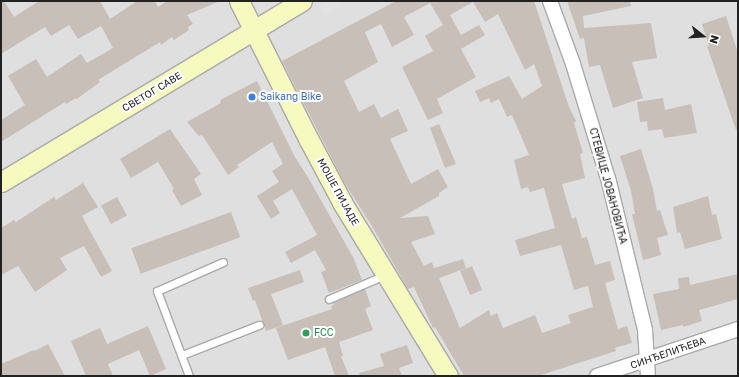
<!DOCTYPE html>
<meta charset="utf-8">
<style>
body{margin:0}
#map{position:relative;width:739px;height:377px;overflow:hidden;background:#f2efe9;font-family:"Golos Text",sans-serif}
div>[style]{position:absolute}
.residential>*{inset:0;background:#e0dfdf;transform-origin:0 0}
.parking>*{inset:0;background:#e2e2e2}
.building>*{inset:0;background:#c7bfb8;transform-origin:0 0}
.roads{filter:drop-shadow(1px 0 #a9a9a9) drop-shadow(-1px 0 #a9a9a9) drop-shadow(0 1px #a9a9a9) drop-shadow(0 -1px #a9a9a9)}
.lane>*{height:7px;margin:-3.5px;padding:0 3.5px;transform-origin:3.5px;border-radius:3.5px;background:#fff}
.street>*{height:14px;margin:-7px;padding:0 7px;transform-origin:7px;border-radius:7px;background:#fff}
.secondary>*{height:19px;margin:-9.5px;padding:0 9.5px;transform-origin:9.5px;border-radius:9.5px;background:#f7fabf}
.dots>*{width:11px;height:11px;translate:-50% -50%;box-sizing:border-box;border:2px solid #fff;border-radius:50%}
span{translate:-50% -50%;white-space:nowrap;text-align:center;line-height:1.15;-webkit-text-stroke:4px #fff;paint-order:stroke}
.street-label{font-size:10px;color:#222}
.shop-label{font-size:10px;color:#366cbe}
.left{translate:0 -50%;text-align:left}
.leisure-label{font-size:10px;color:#27864d}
.frame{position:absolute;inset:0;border:2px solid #222;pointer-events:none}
.north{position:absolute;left:683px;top:16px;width:40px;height:40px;-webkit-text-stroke:3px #fff;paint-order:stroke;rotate:107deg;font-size:11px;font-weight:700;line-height:16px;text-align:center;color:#222}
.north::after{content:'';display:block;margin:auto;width:14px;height:18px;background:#222;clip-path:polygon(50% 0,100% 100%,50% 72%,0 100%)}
</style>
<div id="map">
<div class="residential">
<div style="left:1px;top:1px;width:737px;height:375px"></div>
</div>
<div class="parking">
<div style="clip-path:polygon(327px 1px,348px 1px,324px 15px,319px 6px)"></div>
</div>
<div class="building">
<div style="clip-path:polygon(1px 1px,4px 1px,14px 17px,39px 1px,100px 1px,110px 19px,137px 1px,155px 1px,158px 7px,167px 1px,220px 1px,187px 15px,193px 24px,188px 27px,189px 30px,174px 40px,172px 37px,161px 45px,160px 42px,98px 80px,100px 82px,77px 99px,76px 98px,66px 104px,65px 102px,1px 142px,1px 120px,25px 105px,8px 76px,36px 59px,47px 77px,81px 54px,87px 63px,113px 48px,101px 26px,78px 39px,69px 25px,51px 36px,45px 27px,1px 54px)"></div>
<div style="clip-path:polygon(evenodd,396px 1px,534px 1px,569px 107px,576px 121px,574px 123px,583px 153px,580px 154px,585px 178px,562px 184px,572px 219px,576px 217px,582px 238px,587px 237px,595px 265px,610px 261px,615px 280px,605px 283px,618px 329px,627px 326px,632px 343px,615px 348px,616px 351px,538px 376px,464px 376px,435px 327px,433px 328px,414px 287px,408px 289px,372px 226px,344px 182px,282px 61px,396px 1px,473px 2px,485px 22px,498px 14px,525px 70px,534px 64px,542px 86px,522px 99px,509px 76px,475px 91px,480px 102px,489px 98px,491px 103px,499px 99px,507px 117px,512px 115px,529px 155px,514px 160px,521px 189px,528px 187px,530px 192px,544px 188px,555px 228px,515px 240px,520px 256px,561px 245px,574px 290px,588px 286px,593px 307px,568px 315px,571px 323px,542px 333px,535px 315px,503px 328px,497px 313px,491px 316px,489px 310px,460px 328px,439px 278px,466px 268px,463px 259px,434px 268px,432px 262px,424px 266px,411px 242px,435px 234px,428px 216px,400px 218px,439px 196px,439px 193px,448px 187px,438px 169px,411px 184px,390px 139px,408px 131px,398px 109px,381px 118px,374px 104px,359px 112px,344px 81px,378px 62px,365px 32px,381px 24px,392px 47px,414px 35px,404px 17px,430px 3px,443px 25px,425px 36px,433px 51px,402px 67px,428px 120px,443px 113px,437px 99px,476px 77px,461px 49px,485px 35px,479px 25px,461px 35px,450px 15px,473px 2px)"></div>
<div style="clip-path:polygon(567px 1px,630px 1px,631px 6px,583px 16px,584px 28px,651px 23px,657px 58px,632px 62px,643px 98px,613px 108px,600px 65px,589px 67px,584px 38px,580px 39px)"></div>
<div style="clip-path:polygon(726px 16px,738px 53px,738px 129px,736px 130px,707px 46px,709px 46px,702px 24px)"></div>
<div style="clip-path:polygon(257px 81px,295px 157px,309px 179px,354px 259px,362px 280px,329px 293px,321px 272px,326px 270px,315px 250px,291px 263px,285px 252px,317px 235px,292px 189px,273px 201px,280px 213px,271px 219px,257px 196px,279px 182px,272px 171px,283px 164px,272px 142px,237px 165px,239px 167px,228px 175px,202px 135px,199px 136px,187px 122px,221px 103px,220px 100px)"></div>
<div style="clip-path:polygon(663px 98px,665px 110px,691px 104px,697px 133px,664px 138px,662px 129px,648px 131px,647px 121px,640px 122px,637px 102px)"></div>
<div style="clip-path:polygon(439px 124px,456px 164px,445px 168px,430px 128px)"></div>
<div style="clip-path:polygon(170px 129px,201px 174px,194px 179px,202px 195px,181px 206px,172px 190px,174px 189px,158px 162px,131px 178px,120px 159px)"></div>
<div style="clip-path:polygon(641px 149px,653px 189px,657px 211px,660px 210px,668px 235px,657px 238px,661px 255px,643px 260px,632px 214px,635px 214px,631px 191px,620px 156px)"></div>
<div style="clip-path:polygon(83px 183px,98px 207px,82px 216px,112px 271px,101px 277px,84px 246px,60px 258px,67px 270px,35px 292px,18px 266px,1px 275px,1px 228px,14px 220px,16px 222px,54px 197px,56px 200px)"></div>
<div style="clip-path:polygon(708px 196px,712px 215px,716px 214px,722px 239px,685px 249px,680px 232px,677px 233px,673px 207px)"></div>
<div style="left:117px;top:197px;width:21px;height:18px;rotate:62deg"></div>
<div style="left:231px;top:212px;width:27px;height:106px;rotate:70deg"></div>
<div style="left:472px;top:266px;width:26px;height:13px;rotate:67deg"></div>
<div style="clip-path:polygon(300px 270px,304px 282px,271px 294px,283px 325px,266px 331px,255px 300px,253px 301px,248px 288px)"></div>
<div style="clip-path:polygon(738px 274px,738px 299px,699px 310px,702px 321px,683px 327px,683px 325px,661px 330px,653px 294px,679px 289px,678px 278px,689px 277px,690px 285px)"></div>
<div style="clip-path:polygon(365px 289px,371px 306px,365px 309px,373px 330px,339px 342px,343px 356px,341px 356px,349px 376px,335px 376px,325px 347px,288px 360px,276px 328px,332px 309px,331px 306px,334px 305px,333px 303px)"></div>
<div style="clip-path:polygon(148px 326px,166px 369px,150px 376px,139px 350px,108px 364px,113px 376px,86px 376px,71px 341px,100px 328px,107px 344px)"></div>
<div style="clip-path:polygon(48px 344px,65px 376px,1px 376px,1px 364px,34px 350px,35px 351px)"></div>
<div style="clip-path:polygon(407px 345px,413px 363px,399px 368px,402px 376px,360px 376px,359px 373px,384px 366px,380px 354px)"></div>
</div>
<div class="roads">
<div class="lane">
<div style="left:329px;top:299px;width:61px;rotate:-23.2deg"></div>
<div style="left:182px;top:355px;width:83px;rotate:-21.3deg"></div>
<div style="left:189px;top:376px;width:91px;rotate:-110.6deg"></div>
<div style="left:157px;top:291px;width:72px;rotate:-23.7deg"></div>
</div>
<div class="street">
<div style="left:550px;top:1px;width:67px;rotate:69.9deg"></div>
<div style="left:573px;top:64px;width:123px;rotate:73deg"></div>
<div style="left:609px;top:182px;width:152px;rotate:76.3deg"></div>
<div style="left:645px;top:330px;width:46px;rotate:86.3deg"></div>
<div style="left:597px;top:376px;width:149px;rotate:-18.4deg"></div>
</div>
<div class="secondary">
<div style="left:239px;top:1px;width:156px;rotate:63.3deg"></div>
<div style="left:309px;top:140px;width:72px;rotate:62deg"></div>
<div style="left:343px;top:204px;width:202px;rotate:58.6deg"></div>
<div style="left:1px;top:182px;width:351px;rotate:-31deg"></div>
</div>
</div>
<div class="dots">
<div style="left:252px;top:97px;background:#3f7fe0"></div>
<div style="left:306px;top:333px;background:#2e9e5b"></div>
</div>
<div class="street-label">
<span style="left:152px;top:92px;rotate:-31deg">СВЕТОГ САВЕ</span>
<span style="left:608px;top:186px;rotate:75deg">СТЕВИЦЕ ЈОВАНОВИЋА</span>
<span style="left:338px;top:192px;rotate:61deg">МОШЕ ПИЈАДЕ</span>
<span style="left:668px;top:353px;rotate:-19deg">СИНЂЕЛИЋЕВА</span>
</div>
<div class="shop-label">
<span class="left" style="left:260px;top:97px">Saikang Bike</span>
</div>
<div class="leisure-label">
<span class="left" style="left:314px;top:333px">FCC</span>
</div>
<div class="frame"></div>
<div class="north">N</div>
</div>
